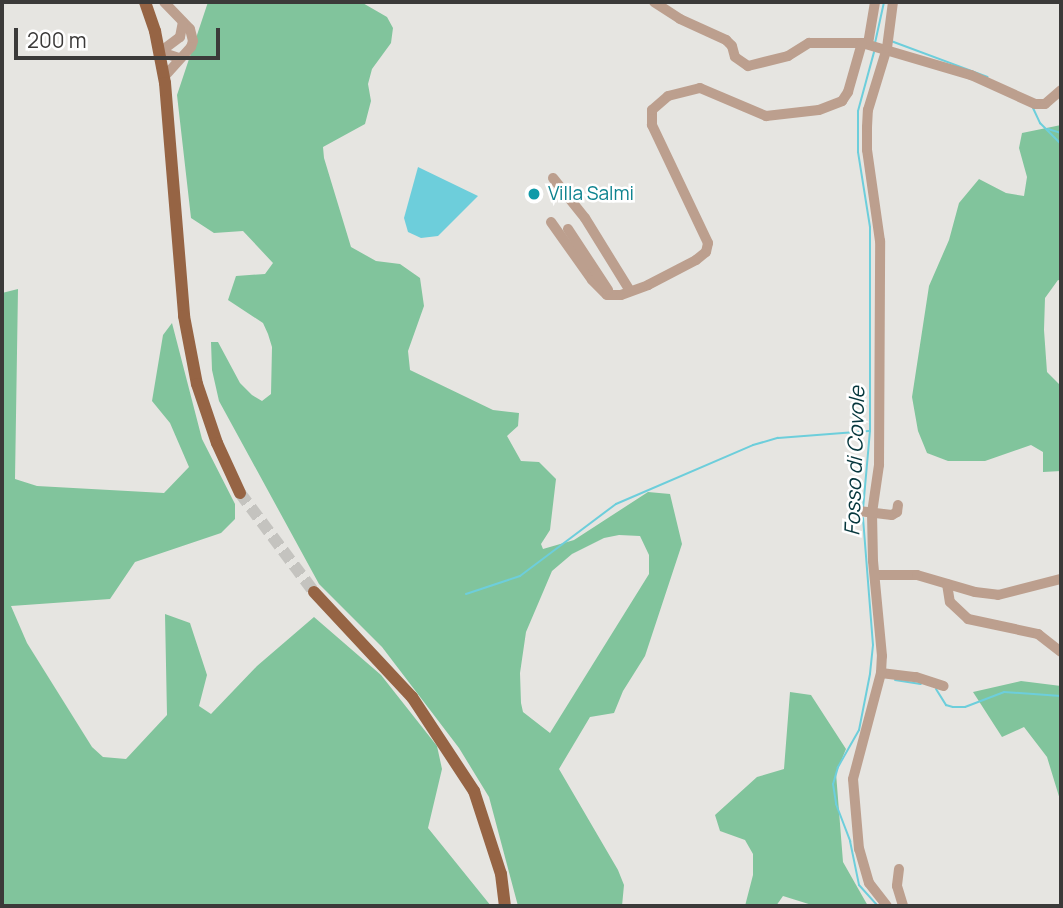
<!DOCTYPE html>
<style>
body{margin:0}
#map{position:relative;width:1063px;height:908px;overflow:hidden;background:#e6e5e1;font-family:Manrope,sans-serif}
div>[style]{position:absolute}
.green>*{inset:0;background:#81c49c}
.water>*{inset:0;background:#6dcedb}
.stream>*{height:2px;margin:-1px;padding:0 1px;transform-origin:1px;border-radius:1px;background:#6dcedb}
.major-tunnel>*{height:12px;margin-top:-6px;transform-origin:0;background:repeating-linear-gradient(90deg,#c4c3bf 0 12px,transparent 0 18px)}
.minor>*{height:10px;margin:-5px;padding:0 5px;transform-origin:5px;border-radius:5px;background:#bc9f8e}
.major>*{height:12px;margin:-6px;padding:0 6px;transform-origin:6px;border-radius:6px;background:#966444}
.dots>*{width:19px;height:19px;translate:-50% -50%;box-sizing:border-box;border:4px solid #fff;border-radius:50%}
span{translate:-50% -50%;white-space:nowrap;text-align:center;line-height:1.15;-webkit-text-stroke:5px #fff;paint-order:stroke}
.culture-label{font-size:19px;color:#0d838f}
.left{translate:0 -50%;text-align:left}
.water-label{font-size:21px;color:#05363c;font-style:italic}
.frame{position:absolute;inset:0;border:4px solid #3b3a39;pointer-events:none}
.scale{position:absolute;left:14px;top:28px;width:206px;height:32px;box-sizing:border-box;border:4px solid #3b3a39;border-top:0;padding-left:9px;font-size:21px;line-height:24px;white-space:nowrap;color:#3b3a39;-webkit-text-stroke:5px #fff;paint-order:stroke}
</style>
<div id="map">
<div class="green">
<div style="clip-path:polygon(evenodd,208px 2px,361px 2px,387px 17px,393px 28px,391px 43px,372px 69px,368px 84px,371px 101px,365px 124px,323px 147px,324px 158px,351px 247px,376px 261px,400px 264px,420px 278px,424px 306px,408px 351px,410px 370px,493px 410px,519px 413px,518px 426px,507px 436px,521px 461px,539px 462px,556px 479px,550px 530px,541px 544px,543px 549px,574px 540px,648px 492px,670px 494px,682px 544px,645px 656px,623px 691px,614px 713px,590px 717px,559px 769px,618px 870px,624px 885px,622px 906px,518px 906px,489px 797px,459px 748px,382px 647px,319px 584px,219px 401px,212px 370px,211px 342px,218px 342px,240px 383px,252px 395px,262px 401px,271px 394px,272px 347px,268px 334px,263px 323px,228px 300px,236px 276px,265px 274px,273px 263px,243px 231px,214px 233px,191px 218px,177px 95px,208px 2px,619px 535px,640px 536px,649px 555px,649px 574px,550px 733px,523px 712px,521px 703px,520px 673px,526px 632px,552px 571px,572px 554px,604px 538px,619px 535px)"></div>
<div style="clip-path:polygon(1061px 125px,1061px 281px,1058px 280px,1045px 298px,1044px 330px,1047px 372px,1061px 386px,1061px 471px,1043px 472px,1043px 452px,1031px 445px,985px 461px,948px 461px,927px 453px,918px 431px,912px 397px,929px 286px,949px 240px,959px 203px,979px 179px,1006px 193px,1024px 196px,1027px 177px,1019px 148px,1022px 133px)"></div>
<div style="clip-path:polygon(18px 289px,15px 479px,37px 486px,164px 493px,189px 467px,170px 423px,152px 401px,163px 335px,172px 323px,202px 439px,235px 504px,235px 519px,221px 533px,135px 562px,110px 599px,11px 606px,27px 643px,92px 747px,103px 757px,126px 759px,167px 715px,165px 614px,190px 623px,207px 675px,199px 706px,211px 714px,257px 666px,314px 617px,381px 675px,437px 746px,442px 769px,428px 828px,491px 906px,2px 906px,2px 293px)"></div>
<div style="clip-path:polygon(1021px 681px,1061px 686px,1061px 803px,1047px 757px,1024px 727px,1002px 737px,973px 692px)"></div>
<div style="clip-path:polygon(790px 692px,811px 695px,846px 749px,836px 773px,843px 862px,868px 906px,815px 906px,783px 896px,776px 906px,745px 906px,753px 875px,753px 854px,745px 840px,720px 831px,715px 815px,757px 777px,784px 769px)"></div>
</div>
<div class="water">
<div style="clip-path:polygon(418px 167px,478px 196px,438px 236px,421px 238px,408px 232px,404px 218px)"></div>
</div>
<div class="stream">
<div style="left:891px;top:41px;width:103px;rotate:20.4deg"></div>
<div style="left:875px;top:43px;width:42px;rotate:-77.6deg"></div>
<div style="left:1033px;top:108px;width:17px;rotate:65deg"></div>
<div style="left:1040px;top:123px;width:30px;rotate:45deg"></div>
<div style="left:1048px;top:129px;width:14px;rotate:17deg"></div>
<div style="left:863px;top:509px;width:78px;rotate:-84.9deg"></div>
<div style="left:870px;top:431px;width:204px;rotate:-90deg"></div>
<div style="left:870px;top:227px;width:76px;rotate:-99.1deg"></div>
<div style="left:858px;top:152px;width:41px;rotate:-90deg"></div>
<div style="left:858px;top:111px;width:61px;rotate:-74.8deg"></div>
<div style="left:863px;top:518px;width:127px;rotate:85.5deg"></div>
<div style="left:873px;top:645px;width:29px;rotate:96deg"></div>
<div style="left:870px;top:674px;width:57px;rotate:101.1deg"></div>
<div style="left:859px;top:730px;width:43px;rotate:119.6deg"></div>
<div style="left:838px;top:767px;width:18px;rotate:106deg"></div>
<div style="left:833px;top:784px;width:20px;rotate:81deg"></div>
<div style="left:836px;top:804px;width:40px;rotate:69deg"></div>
<div style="left:850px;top:841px;width:45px;rotate:78.4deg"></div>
<div style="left:859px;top:885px;width:28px;rotate:48deg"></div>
<div style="left:466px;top:594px;width:57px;rotate:-18.4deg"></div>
<div style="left:520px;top:576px;width:120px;rotate:-36.9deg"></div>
<div style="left:616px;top:504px;width:149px;rotate:-23.3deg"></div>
<div style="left:753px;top:445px;width:26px;rotate:-16deg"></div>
<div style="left:778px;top:438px;width:91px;rotate:-4.4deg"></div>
<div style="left:895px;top:680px;width:26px;rotate:9deg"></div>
<div style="left:936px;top:689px;width:19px;rotate:58deg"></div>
<div style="left:946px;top:705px;width:7px;rotate:16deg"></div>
<div style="left:953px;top:707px;width:12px"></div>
<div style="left:965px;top:707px;width:42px;rotate:-21deg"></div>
<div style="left:1004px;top:692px;width:57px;rotate:4deg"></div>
</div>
<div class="major-tunnel">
<div style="left:240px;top:493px;width:124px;rotate:53.2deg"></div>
</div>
<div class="minor">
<div style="left:164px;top:2px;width:37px;rotate:46deg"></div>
<div style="left:190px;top:29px;width:12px;rotate:76deg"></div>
<div style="left:193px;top:41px;width:6px;rotate:108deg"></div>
<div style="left:191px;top:47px;width:40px;rotate:132deg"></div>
<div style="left:654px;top:2px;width:31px;rotate:33deg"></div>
<div style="left:680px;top:19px;width:51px;rotate:24.5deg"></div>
<div style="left:726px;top:40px;width:8px;rotate:45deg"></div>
<div style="left:732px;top:46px;width:11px;rotate:75deg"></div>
<div style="left:735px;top:57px;width:16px;rotate:35deg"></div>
<div style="left:748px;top:66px;width:41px;rotate:-14deg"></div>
<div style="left:788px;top:56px;width:25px;rotate:-32deg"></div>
<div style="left:809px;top:43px;width:53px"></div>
<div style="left:862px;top:43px;width:114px;rotate:16.4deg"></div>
<div style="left:971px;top:75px;width:70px;rotate:24.4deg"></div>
<div style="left:1035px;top:104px;width:10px"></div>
<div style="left:1045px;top:104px;width:21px;rotate:-41deg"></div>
<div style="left:868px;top:44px;width:43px;rotate:-80.5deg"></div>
<div style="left:179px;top:58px;width:20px;rotate:-162deg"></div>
<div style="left:160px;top:52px;width:25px;rotate:-37deg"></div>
<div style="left:180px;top:37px;width:15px;rotate:-79deg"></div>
<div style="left:553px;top:178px;width:51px;rotate:51.3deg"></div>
<div style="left:585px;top:218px;width:86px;rotate:58.3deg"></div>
<div style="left:551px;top:222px;width:71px;rotate:54.7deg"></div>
<div style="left:592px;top:280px;width:21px;rotate:45deg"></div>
<div style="left:607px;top:295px;width:14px"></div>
<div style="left:621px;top:295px;width:29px;rotate:-20deg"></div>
<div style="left:648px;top:285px;width:54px;rotate:-27.5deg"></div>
<div style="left:696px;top:260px;width:13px;rotate:-39deg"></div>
<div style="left:706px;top:252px;width:9px;rotate:-77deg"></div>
<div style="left:708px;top:243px;width:131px;rotate:-115.4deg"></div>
<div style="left:652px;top:125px;width:15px;rotate:-90deg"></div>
<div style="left:652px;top:110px;width:21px;rotate:-41deg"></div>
<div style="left:668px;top:96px;width:33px;rotate:-14deg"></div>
<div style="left:700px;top:88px;width:72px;rotate:23deg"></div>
<div style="left:766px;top:116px;width:53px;rotate:-6.5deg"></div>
<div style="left:819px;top:110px;width:25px;rotate:-21deg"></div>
<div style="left:842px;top:101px;width:11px;rotate:-56deg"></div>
<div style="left:848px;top:92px;width:51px;rotate:-74.1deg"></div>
<div style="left:568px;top:229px;width:73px;rotate:56.7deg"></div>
<div style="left:859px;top:511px;width:33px;rotate:7deg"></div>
<div style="left:892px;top:515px;width:6px;rotate:-31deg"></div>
<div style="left:897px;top:512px;width:7px;rotate:-82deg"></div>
<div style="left:875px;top:575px;width:42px"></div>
<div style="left:917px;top:575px;width:60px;rotate:16.3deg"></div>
<div style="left:975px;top:592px;width:23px;rotate:7deg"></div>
<div style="left:998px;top:595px;width:65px;rotate:-14.3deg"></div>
<div style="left:947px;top:584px;width:18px;rotate:81deg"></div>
<div style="left:950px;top:602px;width:25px;rotate:43deg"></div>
<div style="left:968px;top:619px;width:72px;rotate:12.1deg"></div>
<div style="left:1038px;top:634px;width:29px;rotate:38deg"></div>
<div style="left:881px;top:673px;width:35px;rotate:7deg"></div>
<div style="left:916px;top:677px;width:29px;rotate:18deg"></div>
<div style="left:899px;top:869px;width:17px;rotate:97deg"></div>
<div style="left:897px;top:886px;width:21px;rotate:73deg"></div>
<div style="left:887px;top:906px;width:29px;rotate:-128deg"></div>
<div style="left:869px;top:883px;width:35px;rotate:-106deg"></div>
<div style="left:859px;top:849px;width:70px;rotate:-94.9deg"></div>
<div style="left:853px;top:779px;width:110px;rotate:-75.2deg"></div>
<div style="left:881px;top:673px;width:17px;rotate:-87deg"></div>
<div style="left:882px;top:656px;width:95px;rotate:-95.4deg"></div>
<div style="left:873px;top:561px;width:48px;rotate:-91.2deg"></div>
<div style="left:872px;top:513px;width:49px;rotate:-81.7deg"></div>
<div style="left:879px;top:465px;width:224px;rotate:-89.7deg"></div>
<div style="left:880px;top:241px;width:92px;rotate:-98.1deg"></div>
<div style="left:867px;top:150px;width:23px;rotate:-90deg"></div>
<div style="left:867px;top:127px;width:17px;rotate:-87deg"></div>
<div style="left:868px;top:110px;width:65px;rotate:-73deg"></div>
<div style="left:887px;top:48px;width:46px;rotate:-82.6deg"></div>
</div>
<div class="major">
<div style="left:145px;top:2px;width:31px;rotate:71deg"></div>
<div style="left:155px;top:31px;width:53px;rotate:79.1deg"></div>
<div style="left:165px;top:83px;width:234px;rotate:85.3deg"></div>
<div style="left:184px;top:316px;width:69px;rotate:79.2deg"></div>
<div style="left:197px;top:384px;width:62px;rotate:71.3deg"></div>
<div style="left:217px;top:443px;width:55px;rotate:65.3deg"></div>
<div style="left:314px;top:592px;width:144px;rotate:47deg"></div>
<div style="left:412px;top:697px;width:113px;rotate:56.6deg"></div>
<div style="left:474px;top:791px;width:87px;rotate:72deg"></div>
<div style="left:501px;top:874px;width:32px;rotate:83deg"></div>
</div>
<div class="dots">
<div style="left:534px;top:194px;background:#0f9aa8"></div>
</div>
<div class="culture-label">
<span class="left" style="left:548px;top:194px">Villa Salmi</span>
</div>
<div class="water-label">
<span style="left:854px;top:461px;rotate:-88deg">Fosso di Covole</span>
</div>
<div class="frame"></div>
<div class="scale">200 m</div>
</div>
